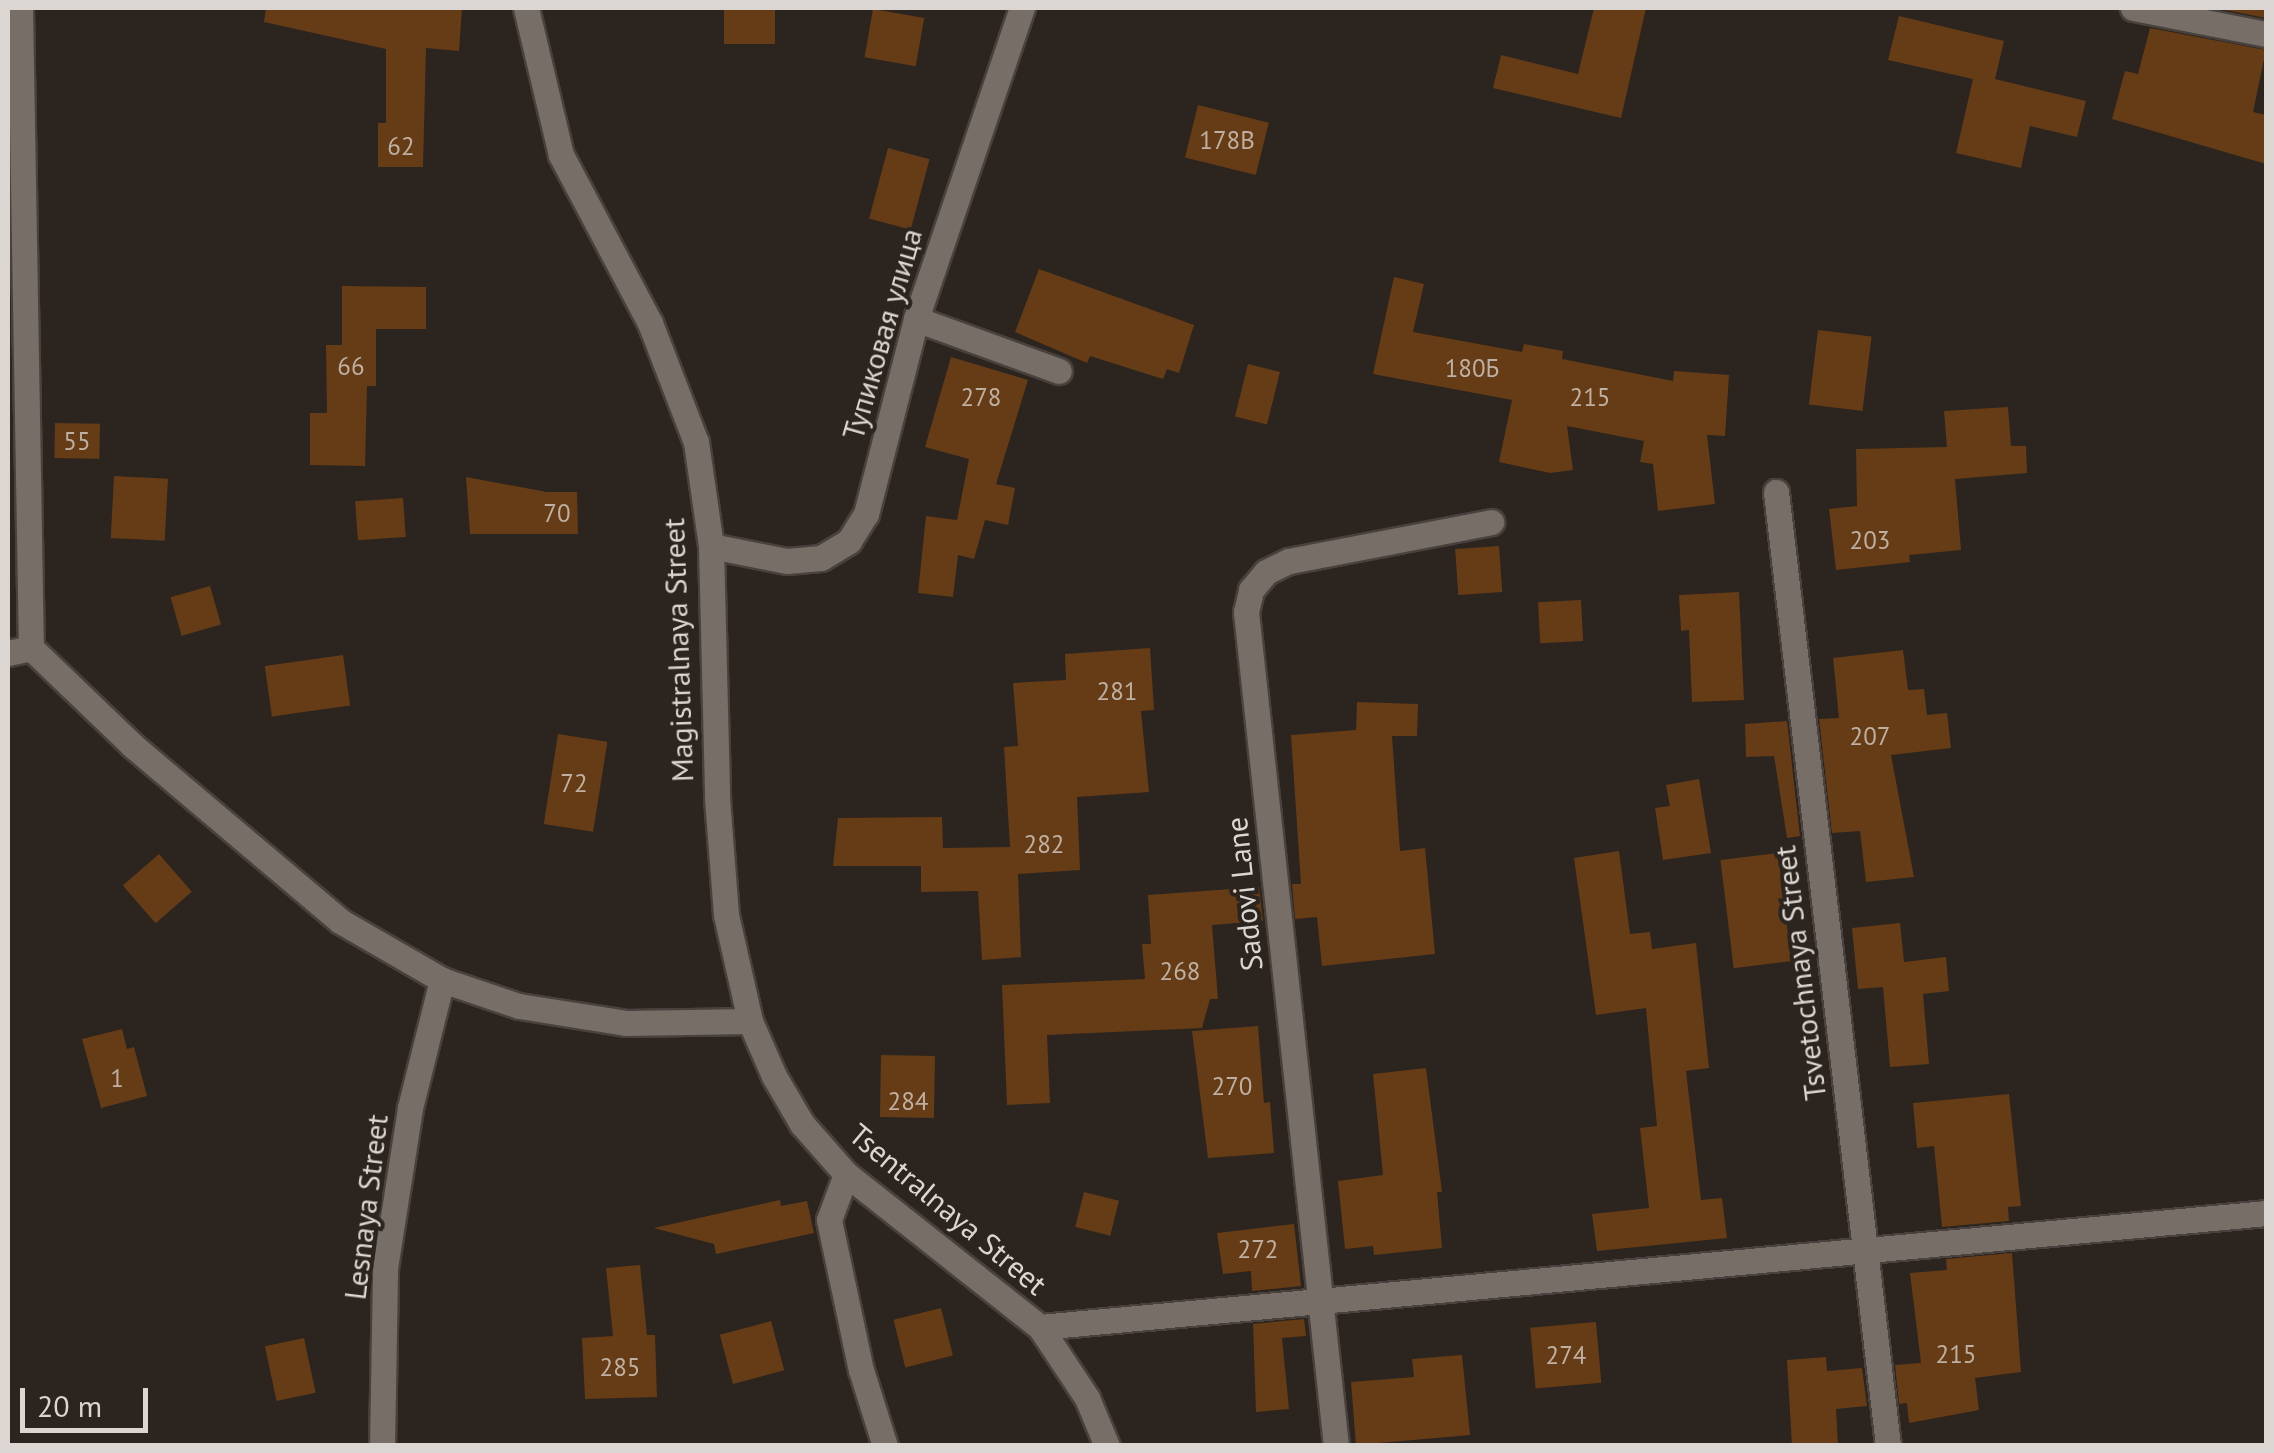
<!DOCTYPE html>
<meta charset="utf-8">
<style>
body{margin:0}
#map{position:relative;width:2274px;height:1453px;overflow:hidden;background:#2c241f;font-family:"PT Sans",sans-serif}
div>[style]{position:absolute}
.building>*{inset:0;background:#653c15;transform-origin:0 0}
.roads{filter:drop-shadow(2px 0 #48413d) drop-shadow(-2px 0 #48413d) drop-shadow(0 2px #48413d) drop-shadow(0 -2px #48413d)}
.lane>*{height:25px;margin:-12.5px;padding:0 12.5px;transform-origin:12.5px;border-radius:12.5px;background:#776e67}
.street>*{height:25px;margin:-12.5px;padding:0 12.5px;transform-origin:12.5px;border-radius:12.5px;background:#776e67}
.secondary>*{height:25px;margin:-12.5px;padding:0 12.5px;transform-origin:12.5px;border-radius:12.5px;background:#776e67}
span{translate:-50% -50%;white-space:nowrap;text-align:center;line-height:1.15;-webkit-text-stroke:8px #2c241f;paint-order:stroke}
.number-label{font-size:25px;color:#beb0a3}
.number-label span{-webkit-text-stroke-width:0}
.street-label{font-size:30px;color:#dbd6d2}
.frame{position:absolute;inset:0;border:10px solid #dbd6d2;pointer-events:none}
.scale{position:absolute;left:20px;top:1388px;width:128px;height:45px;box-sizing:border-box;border:5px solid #dbd6d2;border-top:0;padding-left:12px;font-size:30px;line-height:35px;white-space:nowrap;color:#dbd6d2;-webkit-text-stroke:8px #2c241f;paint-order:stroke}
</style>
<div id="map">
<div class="building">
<div style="clip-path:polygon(266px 8px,462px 8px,459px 51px,426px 48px,423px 167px,378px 167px,378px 123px,386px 123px,386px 49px,264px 22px)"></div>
<div style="left:724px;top:8px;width:51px;height:36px"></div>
<div style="clip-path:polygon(1594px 8px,1646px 8px,1621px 118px,1493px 88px,1501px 55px,1578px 74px)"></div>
<div style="clip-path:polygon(2215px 8px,2266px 8px,2266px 18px)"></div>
<div style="left:873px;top:9px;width:52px;height:49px;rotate:10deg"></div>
<div style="clip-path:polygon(1899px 16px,2004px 41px,1995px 79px,2086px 101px,2077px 137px,2030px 126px,2021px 168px,1956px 153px,1973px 79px,1888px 60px)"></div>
<div style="clip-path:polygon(2150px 28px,2266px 50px,2253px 112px,2266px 115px,2266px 164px,2112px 119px,2125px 71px,2138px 74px)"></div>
<div style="left:1198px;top:105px;width:73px;height:54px;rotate:14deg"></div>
<div style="left:888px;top:148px;width:43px;height:73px;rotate:15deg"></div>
<div style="clip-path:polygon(1039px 269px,1194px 325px,1179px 373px,1167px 369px,1163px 379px,1090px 356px,1087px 363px,1015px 332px)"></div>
<div style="clip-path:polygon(1394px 277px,1424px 284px,1413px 332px,1522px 352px,1524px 344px,1563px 351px,1562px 359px,1673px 381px,1674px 371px,1729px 375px,1725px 436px,1707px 435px,1715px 504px,1658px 511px,1653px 464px,1640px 462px,1644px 441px,1567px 426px,1573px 470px,1550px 473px,1499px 462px,1512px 400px,1373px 374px)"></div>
<div style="clip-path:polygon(342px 286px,426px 287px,426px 329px,376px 329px,376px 386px,367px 386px,365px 466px,310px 465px,310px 413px,327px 413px,326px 345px,342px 345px)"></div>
<div style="left:1818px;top:330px;width:54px;height:75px;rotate:7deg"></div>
<div style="clip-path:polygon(951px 357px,1028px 380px,996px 484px,1015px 488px,1008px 525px,985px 520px,974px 559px,958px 555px,953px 597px,918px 593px,926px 516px,957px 520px,969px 459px,925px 447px)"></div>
<div style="left:1248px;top:364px;width:33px;height:54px;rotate:14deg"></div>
<div style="clip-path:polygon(2008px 407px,2011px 446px,2026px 446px,2027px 473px,1955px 479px,1961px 550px,1909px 555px,1910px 562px,1836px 570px,1829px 509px,1857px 506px,1856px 449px,1947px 447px,1944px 411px)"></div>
<div style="left:55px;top:423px;width:45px;height:35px;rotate:1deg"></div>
<div style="left:114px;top:476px;width:54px;height:62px;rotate:3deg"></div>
<div style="clip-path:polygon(466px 477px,547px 492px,577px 492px,578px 534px,470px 534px)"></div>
<div style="left:403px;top:498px;width:39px;height:48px;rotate:86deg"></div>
<div style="left:1499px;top:546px;width:46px;height:44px;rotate:86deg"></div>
<div style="left:210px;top:586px;width:40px;height:41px;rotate:74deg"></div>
<div style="clip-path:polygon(1739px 592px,1744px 700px,1692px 702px,1689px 630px,1681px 631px,1679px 595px)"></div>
<div style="left:1581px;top:600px;width:41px;height:43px;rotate:87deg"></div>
<div style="clip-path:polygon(1150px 648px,1154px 710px,1141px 711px,1149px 792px,1077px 797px,1080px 870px,1018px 874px,1021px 957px,982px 960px,978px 891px,921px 892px,921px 866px,833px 866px,838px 818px,942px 817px,943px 848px,1010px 847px,1004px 747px,1018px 746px,1013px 683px,1066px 680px,1065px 654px)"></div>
<div style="clip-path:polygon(1903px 650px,1908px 690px,1924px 689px,1927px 715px,1947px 713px,1951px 748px,1891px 755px,1914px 877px,1866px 882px,1860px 831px,1832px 833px,1819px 719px,1839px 718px,1833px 658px)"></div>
<div style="left:343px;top:655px;width:51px;height:79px;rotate:82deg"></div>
<div style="clip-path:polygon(1357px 702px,1418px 704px,1417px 736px,1392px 736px,1400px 851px,1425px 848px,1435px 954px,1322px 966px,1317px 917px,1295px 919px,1292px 884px,1301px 884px,1291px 735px,1356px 730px)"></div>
<div style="clip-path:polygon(1787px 721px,1800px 836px,1787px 838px,1774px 756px,1746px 757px,1745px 724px)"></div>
<div style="left:558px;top:734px;width:50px;height:91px;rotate:9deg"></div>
<div style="clip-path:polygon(1699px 779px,1711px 853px,1663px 860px,1655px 808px,1670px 806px,1666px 785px)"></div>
<div style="clip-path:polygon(1619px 851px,1630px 934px,1650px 932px,1652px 949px,1696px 943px,1709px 1068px,1686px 1071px,1701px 1200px,1722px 1198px,1727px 1238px,1597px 1251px,1592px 1214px,1649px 1208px,1640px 1128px,1657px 1126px,1646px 1008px,1596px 1015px,1574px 858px)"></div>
<div style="left:1778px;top:853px;width:109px;height:58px;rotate:83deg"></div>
<div style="left:159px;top:854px;width:50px;height:48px;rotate:49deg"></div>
<div style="clip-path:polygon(1259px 887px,1263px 921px,1212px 925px,1218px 999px,1210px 999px,1202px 1028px,1047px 1035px,1050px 1103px,1007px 1105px,1002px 985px,1145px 979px,1142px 944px,1151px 944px,1148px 895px)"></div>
<div style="clip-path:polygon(1900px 923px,1904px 962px,1946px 957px,1949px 991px,1923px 994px,1929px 1064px,1890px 1067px,1883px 987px,1858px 989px,1852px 928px)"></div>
<div style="clip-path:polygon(1258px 1026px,1264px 1103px,1270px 1102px,1274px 1153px,1208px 1158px,1192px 1031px)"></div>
<div style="clip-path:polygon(122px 1029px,127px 1049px,134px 1047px,147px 1096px,101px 1108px,82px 1039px)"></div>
<div style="left:881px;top:1055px;width:54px;height:62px;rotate:1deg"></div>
<div style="clip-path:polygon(1426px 1068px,1442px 1192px,1437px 1192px,1442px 1248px,1374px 1255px,1373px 1246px,1345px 1249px,1338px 1181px,1383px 1175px,1373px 1074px)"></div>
<div style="clip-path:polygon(2009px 1094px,2021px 1206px,2008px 1207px,2009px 1221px,1942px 1227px,1934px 1146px,1917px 1148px,1913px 1103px)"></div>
<div style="left:1084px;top:1192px;width:36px;height:36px;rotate:14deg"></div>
<div style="clip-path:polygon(780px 1200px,781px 1206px,807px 1201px,814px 1233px,716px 1254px,714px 1244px,654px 1228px)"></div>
<div style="clip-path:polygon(1294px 1224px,1301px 1286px,1252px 1291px,1251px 1271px,1223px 1274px,1217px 1233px)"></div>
<div style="clip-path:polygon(2012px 1253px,2021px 1372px,1975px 1378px,1979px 1410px,1909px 1423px,1907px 1403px,1899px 1404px,1895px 1365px,1921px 1363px,1910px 1273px,1947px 1270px,1946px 1259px)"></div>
<div style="clip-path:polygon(640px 1265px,647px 1335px,655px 1335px,657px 1397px,585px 1399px,582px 1338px,613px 1336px,606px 1268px)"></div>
<div style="left:941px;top:1308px;width:49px;height:49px;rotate:76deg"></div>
<div style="clip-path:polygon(1304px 1319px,1306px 1336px,1282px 1338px,1289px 1409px,1256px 1412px,1253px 1324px)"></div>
<div style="left:771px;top:1321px;width:51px;height:53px;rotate:75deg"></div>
<div style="left:1596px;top:1322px;width:61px;height:66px;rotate:85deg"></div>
<div style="left:304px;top:1338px;width:56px;height:40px;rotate:78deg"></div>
<div style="clip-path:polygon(1462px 1355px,1470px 1435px,1356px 1445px,1351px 1382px,1414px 1377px,1412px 1359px)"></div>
<div style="clip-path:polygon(1826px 1357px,1827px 1371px,1862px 1368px,1867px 1406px,1836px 1409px,1838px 1446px,1792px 1446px,1787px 1360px)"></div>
</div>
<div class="roads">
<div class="lane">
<div style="left:846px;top:1174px;width:49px;rotate:110.3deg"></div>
<div style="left:829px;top:1220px;width:153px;rotate:78deg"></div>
<div style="left:861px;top:1370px;width:80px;rotate:72.5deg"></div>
</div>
<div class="street">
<div style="left:20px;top:8px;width:640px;rotate:89.02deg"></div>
<div style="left:2133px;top:8px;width:136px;rotate:11.1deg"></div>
<div style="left:916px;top:319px;width:152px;rotate:20deg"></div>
<div style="left:1776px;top:492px;width:961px;rotate:83.3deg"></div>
<div style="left:711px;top:546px;width:77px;rotate:11.2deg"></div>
<div style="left:787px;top:561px;width:34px;rotate:-5deg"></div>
<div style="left:821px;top:558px;width:33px;rotate:-31deg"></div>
<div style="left:849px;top:541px;width:32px;rotate:-58deg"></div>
<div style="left:866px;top:514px;width:201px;rotate:-75.6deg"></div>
<div style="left:916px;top:319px;width:329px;rotate:-71.2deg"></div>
<div style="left:8px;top:653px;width:24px;rotate:-12deg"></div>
<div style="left:31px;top:648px;width:140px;rotate:43.8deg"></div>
<div style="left:132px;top:745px;width:272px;rotate:40.2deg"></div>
<div style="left:340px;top:921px;width:118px;rotate:30deg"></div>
<div style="left:442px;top:980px;width:81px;rotate:18.7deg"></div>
<div style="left:519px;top:1006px;width:108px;rotate:9deg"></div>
<div style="left:626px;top:1023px;width:124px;rotate:-0.9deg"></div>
<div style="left:1040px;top:1327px;width:1231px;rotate:-5.31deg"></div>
<div style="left:382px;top:1446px;width:178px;rotate:-89deg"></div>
<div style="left:385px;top:1268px;width:162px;rotate:-81.1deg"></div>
<div style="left:410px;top:1108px;width:132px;rotate:-76deg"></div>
<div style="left:1336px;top:1446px;width:839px;rotate:-96.16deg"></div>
<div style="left:1246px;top:612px;width:23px;rotate:-77deg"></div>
<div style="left:1251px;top:590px;width:23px;rotate:-50deg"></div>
<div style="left:1266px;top:572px;width:25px;rotate:-26deg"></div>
<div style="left:1289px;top:561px;width:206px;rotate:-10.9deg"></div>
</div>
<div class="secondary">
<div style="left:526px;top:8px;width:151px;rotate:76.6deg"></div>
<div style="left:561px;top:155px;width:190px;rotate:62.1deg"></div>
<div style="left:650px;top:323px;width:128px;rotate:68.9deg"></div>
<div style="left:696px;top:442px;width:105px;rotate:81.8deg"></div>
<div style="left:711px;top:546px;width:252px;rotate:88.6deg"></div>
<div style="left:717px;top:798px;width:117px;rotate:85.6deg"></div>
<div style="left:726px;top:915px;width:109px;rotate:77.2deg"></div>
<div style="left:750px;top:1021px;width:60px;rotate:66.4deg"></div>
<div style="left:774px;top:1076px;width:56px;rotate:59.7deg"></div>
<div style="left:802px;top:1124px;width:67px;rotate:48.7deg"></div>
<div style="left:846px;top:1174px;width:247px;rotate:38.3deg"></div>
<div style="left:1040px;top:1327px;width:85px;rotate:56.5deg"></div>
<div style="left:1087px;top:1398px;width:52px;rotate:67.4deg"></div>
</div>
</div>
<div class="number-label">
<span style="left:1227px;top:140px">178В</span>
<span style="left:401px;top:146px">62</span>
<span style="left:351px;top:366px">66</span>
<span style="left:1472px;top:368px">180Б</span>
<span style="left:981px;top:397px">278</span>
<span style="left:1590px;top:397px">215</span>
<span style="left:77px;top:441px">55</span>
<span style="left:557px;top:513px">70</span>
<span style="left:1870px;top:540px">203</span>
<span style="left:1117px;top:691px">281</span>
<span style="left:1870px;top:736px">207</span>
<span style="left:574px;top:783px">72</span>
<span style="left:1044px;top:844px">282</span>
<span style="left:1180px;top:971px">268</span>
<span style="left:117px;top:1078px">1</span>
<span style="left:1232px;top:1086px">270</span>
<span style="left:908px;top:1101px">284</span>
<span style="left:1258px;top:1249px">272</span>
<span style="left:1956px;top:1354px">215</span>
<span style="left:1566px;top:1355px">274</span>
<span style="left:620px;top:1367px">285</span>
</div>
<div class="street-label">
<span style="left:882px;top:334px;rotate:-74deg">Тупиковая улица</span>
<span style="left:678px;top:650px;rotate:-92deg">Magistralnaya Street</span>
<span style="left:1244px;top:894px;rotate:-96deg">Sadovi Lane</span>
<span style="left:1800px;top:973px;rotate:-97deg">Tsvetochnaya Street</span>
<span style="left:366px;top:1207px;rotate:-83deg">Lesnaya Street</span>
<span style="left:948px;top:1209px;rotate:40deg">Tsentralnaya Street</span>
</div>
<div class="frame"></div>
<div class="scale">20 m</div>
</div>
